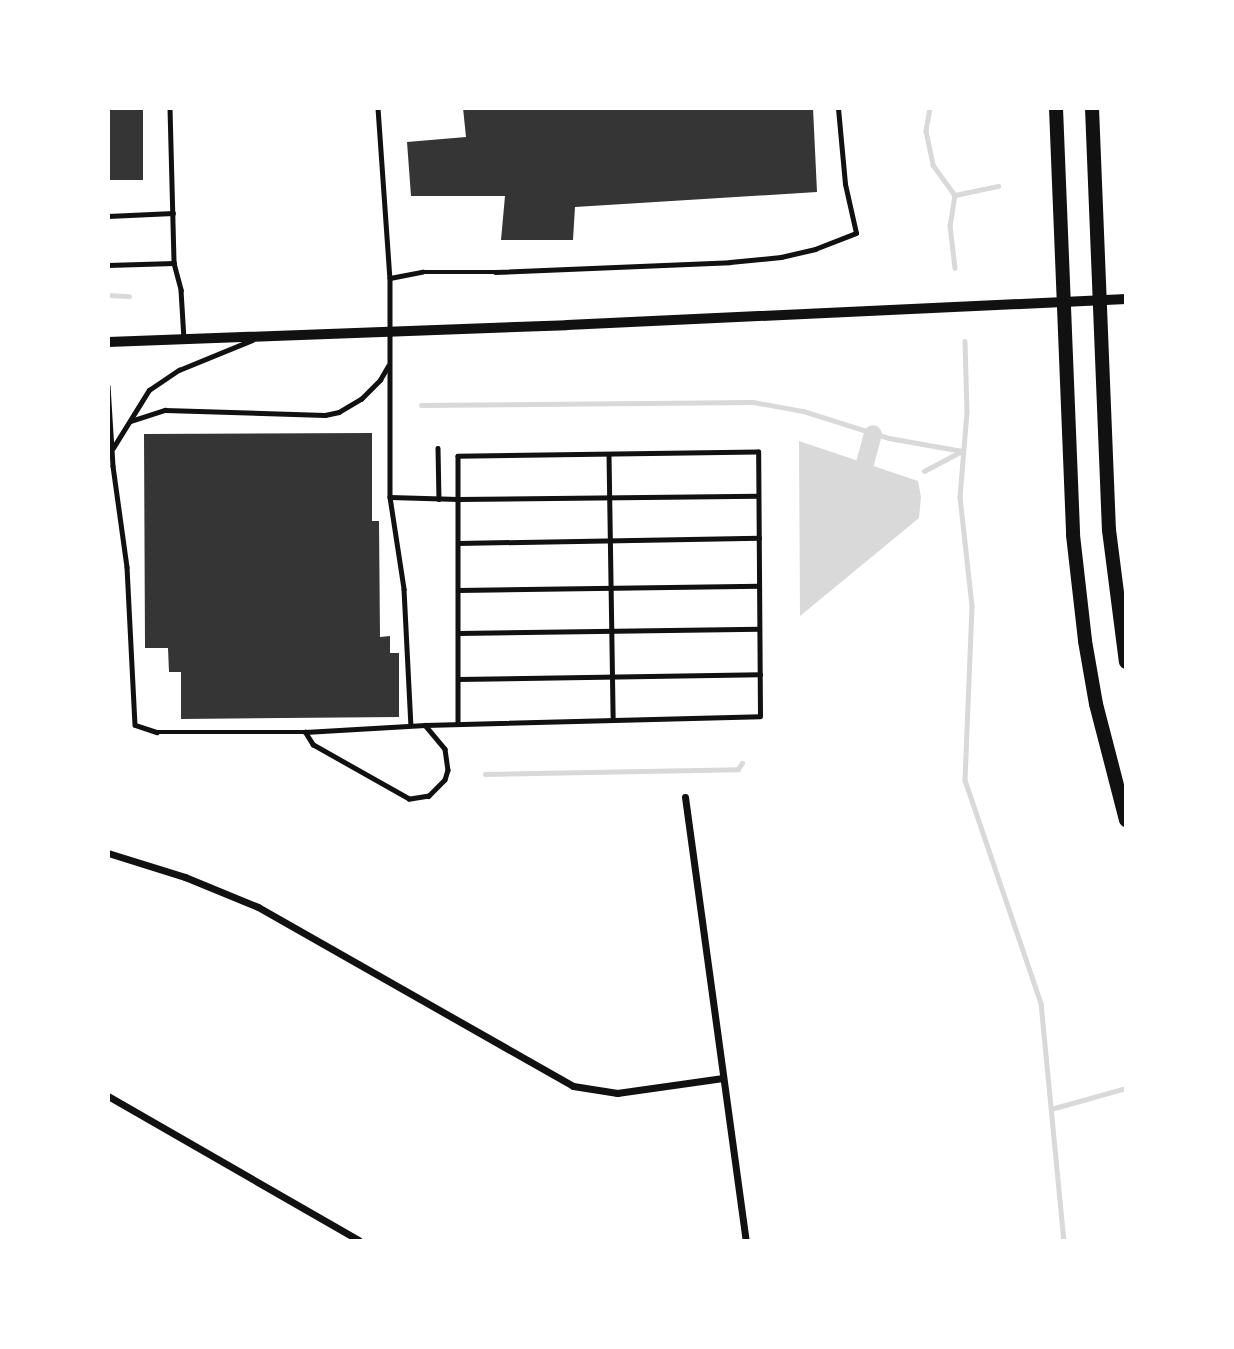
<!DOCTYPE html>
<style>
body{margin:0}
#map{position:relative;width:1234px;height:1349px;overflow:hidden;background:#fff;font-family:Rubik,sans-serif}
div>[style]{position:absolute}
.water>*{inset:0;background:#d9d9d9}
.stream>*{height:4.5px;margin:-2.25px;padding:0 2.25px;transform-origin:2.25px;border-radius:2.25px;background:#d9d9d9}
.canal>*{height:18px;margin:-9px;padding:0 9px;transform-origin:9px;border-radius:9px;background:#d9d9d9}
.building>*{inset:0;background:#353535;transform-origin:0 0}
.service>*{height:4.5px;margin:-2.25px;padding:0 2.25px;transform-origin:2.25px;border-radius:2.25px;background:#111}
.minor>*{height:7px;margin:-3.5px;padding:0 3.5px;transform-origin:3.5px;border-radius:3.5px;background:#111}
.tertiary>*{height:10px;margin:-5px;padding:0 5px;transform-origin:5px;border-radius:5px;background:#111}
.trunk>*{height:14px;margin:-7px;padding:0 7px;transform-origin:7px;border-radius:7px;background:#111}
span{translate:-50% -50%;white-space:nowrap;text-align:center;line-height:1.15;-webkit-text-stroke:7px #fff;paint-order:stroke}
.frame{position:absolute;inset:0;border:110px solid #fff;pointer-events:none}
</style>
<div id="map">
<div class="water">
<div style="clip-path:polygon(799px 441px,918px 481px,921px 497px,919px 518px,800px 616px)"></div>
</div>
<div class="stream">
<div style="left:930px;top:108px;width:23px;rotate:100deg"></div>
<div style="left:926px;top:131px;width:35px;rotate:78deg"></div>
<div style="left:933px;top:165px;width:37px;rotate:54deg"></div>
<div style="left:955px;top:195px;width:30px;rotate:99deg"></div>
<div style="left:950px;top:225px;width:43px;rotate:83.4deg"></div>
<div style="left:955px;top:195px;width:44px;rotate:-11.8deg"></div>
<div style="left:108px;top:295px;width:21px;rotate:3deg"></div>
<div style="left:965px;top:341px;width:71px;rotate:88.4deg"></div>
<div style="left:967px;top:412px;width:85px;rotate:94.7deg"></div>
<div style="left:960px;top:497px;width:110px;rotate:83.7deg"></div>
<div style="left:972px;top:606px;width:174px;rotate:92.3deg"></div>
<div style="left:965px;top:780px;width:236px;rotate:71.2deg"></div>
<div style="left:1041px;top:1003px;width:238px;rotate:84.5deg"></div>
<div style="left:421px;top:405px;width:332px;rotate:-0.5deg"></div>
<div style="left:753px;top:402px;width:51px;rotate:10.2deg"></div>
<div style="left:803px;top:411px;width:90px;rotate:17.4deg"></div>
<div style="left:889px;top:438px;width:74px;rotate:10.1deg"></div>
<div style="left:924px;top:471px;width:43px;rotate:-27.8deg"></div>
<div style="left:485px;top:774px;width:253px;rotate:-1.1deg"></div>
<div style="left:738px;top:769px;width:7px;rotate:-56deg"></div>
<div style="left:1051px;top:1109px;width:78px;rotate:-15.6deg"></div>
</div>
<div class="canal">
<div style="left:863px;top:471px;width:38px;rotate:-75deg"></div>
</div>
<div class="building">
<div style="left:108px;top:108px;width:35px;height:72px"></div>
<div style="clip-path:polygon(463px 108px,813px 108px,817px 192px,575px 207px,573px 240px,501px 240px,505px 196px,411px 196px,407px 142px,466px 137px)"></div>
<div style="clip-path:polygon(372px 433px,372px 521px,379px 521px,380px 637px,390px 636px,390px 653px,399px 653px,399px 717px,181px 719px,181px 672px,169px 672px,168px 648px,145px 648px,144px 434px)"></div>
</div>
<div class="service">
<div style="left:170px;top:108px;width:155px;rotate:88.5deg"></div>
<div style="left:174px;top:263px;width:28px;rotate:75deg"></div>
<div style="left:181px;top:290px;width:49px;rotate:86.5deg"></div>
<div style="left:378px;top:108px;width:170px;rotate:86deg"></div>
<div style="left:390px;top:278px;width:219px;rotate:90deg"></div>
<div style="left:390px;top:497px;width:93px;rotate:81.3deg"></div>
<div style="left:404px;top:589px;width:136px;rotate:87.1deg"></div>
<div style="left:108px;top:216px;width:65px;rotate:-2.6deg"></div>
<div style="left:108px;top:265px;width:66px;rotate:-1.7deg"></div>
<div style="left:390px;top:278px;width:33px;rotate:-11deg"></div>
<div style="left:422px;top:272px;width:73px"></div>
<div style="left:495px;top:272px;width:235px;rotate:-2.4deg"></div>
<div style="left:730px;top:262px;width:51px;rotate:-5.6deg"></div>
<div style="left:781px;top:257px;width:35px;rotate:-13deg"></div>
<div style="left:815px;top:249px;width:44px;rotate:-21.3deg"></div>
<div style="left:856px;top:233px;width:50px;rotate:-102.7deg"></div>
<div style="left:845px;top:184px;width:76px;rotate:-95.3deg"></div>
<div style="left:108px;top:386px;width:80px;rotate:86.4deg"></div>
<div style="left:113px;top:466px;width:102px;rotate:82.1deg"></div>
<div style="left:127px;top:567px;width:158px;rotate:87.1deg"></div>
<div style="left:135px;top:725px;width:23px;rotate:18deg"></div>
<div style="left:157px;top:732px;width:148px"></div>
<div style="left:305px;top:732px;width:120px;rotate:-3.3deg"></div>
<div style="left:425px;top:725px;width:31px;rotate:50deg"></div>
<div style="left:445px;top:749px;width:21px;rotate:82deg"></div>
<div style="left:448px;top:770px;width:10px;rotate:107deg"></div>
<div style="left:445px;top:780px;width:23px;rotate:135deg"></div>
<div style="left:429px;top:796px;width:20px;rotate:171deg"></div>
<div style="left:409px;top:799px;width:110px;rotate:-150.6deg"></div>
<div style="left:313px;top:745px;width:15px;rotate:-122deg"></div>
<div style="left:131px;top:421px;width:36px;rotate:-18deg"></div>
<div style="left:165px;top:410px;width:160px;rotate:1.8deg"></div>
<div style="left:325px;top:415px;width:14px;rotate:-12deg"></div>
<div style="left:339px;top:412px;width:26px;rotate:-31deg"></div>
<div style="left:361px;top:399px;width:27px;rotate:-45deg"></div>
<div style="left:380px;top:380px;width:16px;rotate:-60deg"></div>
<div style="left:113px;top:448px;width:68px;rotate:-58.2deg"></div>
<div style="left:149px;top:390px;width:36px;rotate:-34deg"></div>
<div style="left:179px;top:370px;width:79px;rotate:-22.3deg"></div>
<div style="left:438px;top:448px;width:51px;rotate:88.9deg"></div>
<div style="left:609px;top:454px;width:266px;rotate:89.1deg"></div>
<div style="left:390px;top:497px;width:68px;rotate:1.7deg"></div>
<div style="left:458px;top:499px;width:300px;rotate:-0.6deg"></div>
<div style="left:458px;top:543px;width:301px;rotate:-1deg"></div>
<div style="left:458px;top:590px;width:301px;rotate:-0.8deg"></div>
<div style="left:458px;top:633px;width:301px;rotate:-0.8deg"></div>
<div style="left:458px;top:679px;width:302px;rotate:-0.9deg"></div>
<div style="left:425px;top:725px;width:335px;rotate:-1.5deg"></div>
<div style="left:760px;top:716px;width:264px;rotate:-90.4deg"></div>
<div style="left:758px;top:452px;width:300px;rotate:179.2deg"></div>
<div style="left:458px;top:456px;width:267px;rotate:90deg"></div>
</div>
<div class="minor">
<div style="left:685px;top:797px;width:447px;rotate:82.2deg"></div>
<div style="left:108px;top:853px;width:81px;rotate:17.3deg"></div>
<div style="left:185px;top:877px;width:79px;rotate:22.3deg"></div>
<div style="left:258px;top:907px;width:362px;rotate:29.6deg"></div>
<div style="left:573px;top:1086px;width:45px;rotate:9deg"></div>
<div style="left:617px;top:1093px;width:107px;rotate:-8.1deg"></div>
<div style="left:108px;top:1096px;width:289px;rotate:29.9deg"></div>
</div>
<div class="tertiary">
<div style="left:108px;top:342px;width:459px;rotate:-2.1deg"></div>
<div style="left:567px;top:325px;width:560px;rotate:-2.66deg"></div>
</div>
<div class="trunk">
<div style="left:1056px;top:108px;width:427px;rotate:87.7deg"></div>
<div style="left:1073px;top:535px;width:107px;rotate:83.5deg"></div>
<div style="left:1085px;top:641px;width:64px;rotate:80.1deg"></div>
<div style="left:1096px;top:704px;width:120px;rotate:75.5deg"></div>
<div style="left:1092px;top:108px;width:422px;rotate:87.7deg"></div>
<div style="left:1109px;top:530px;width:133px;rotate:82.7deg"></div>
</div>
<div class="frame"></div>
</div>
